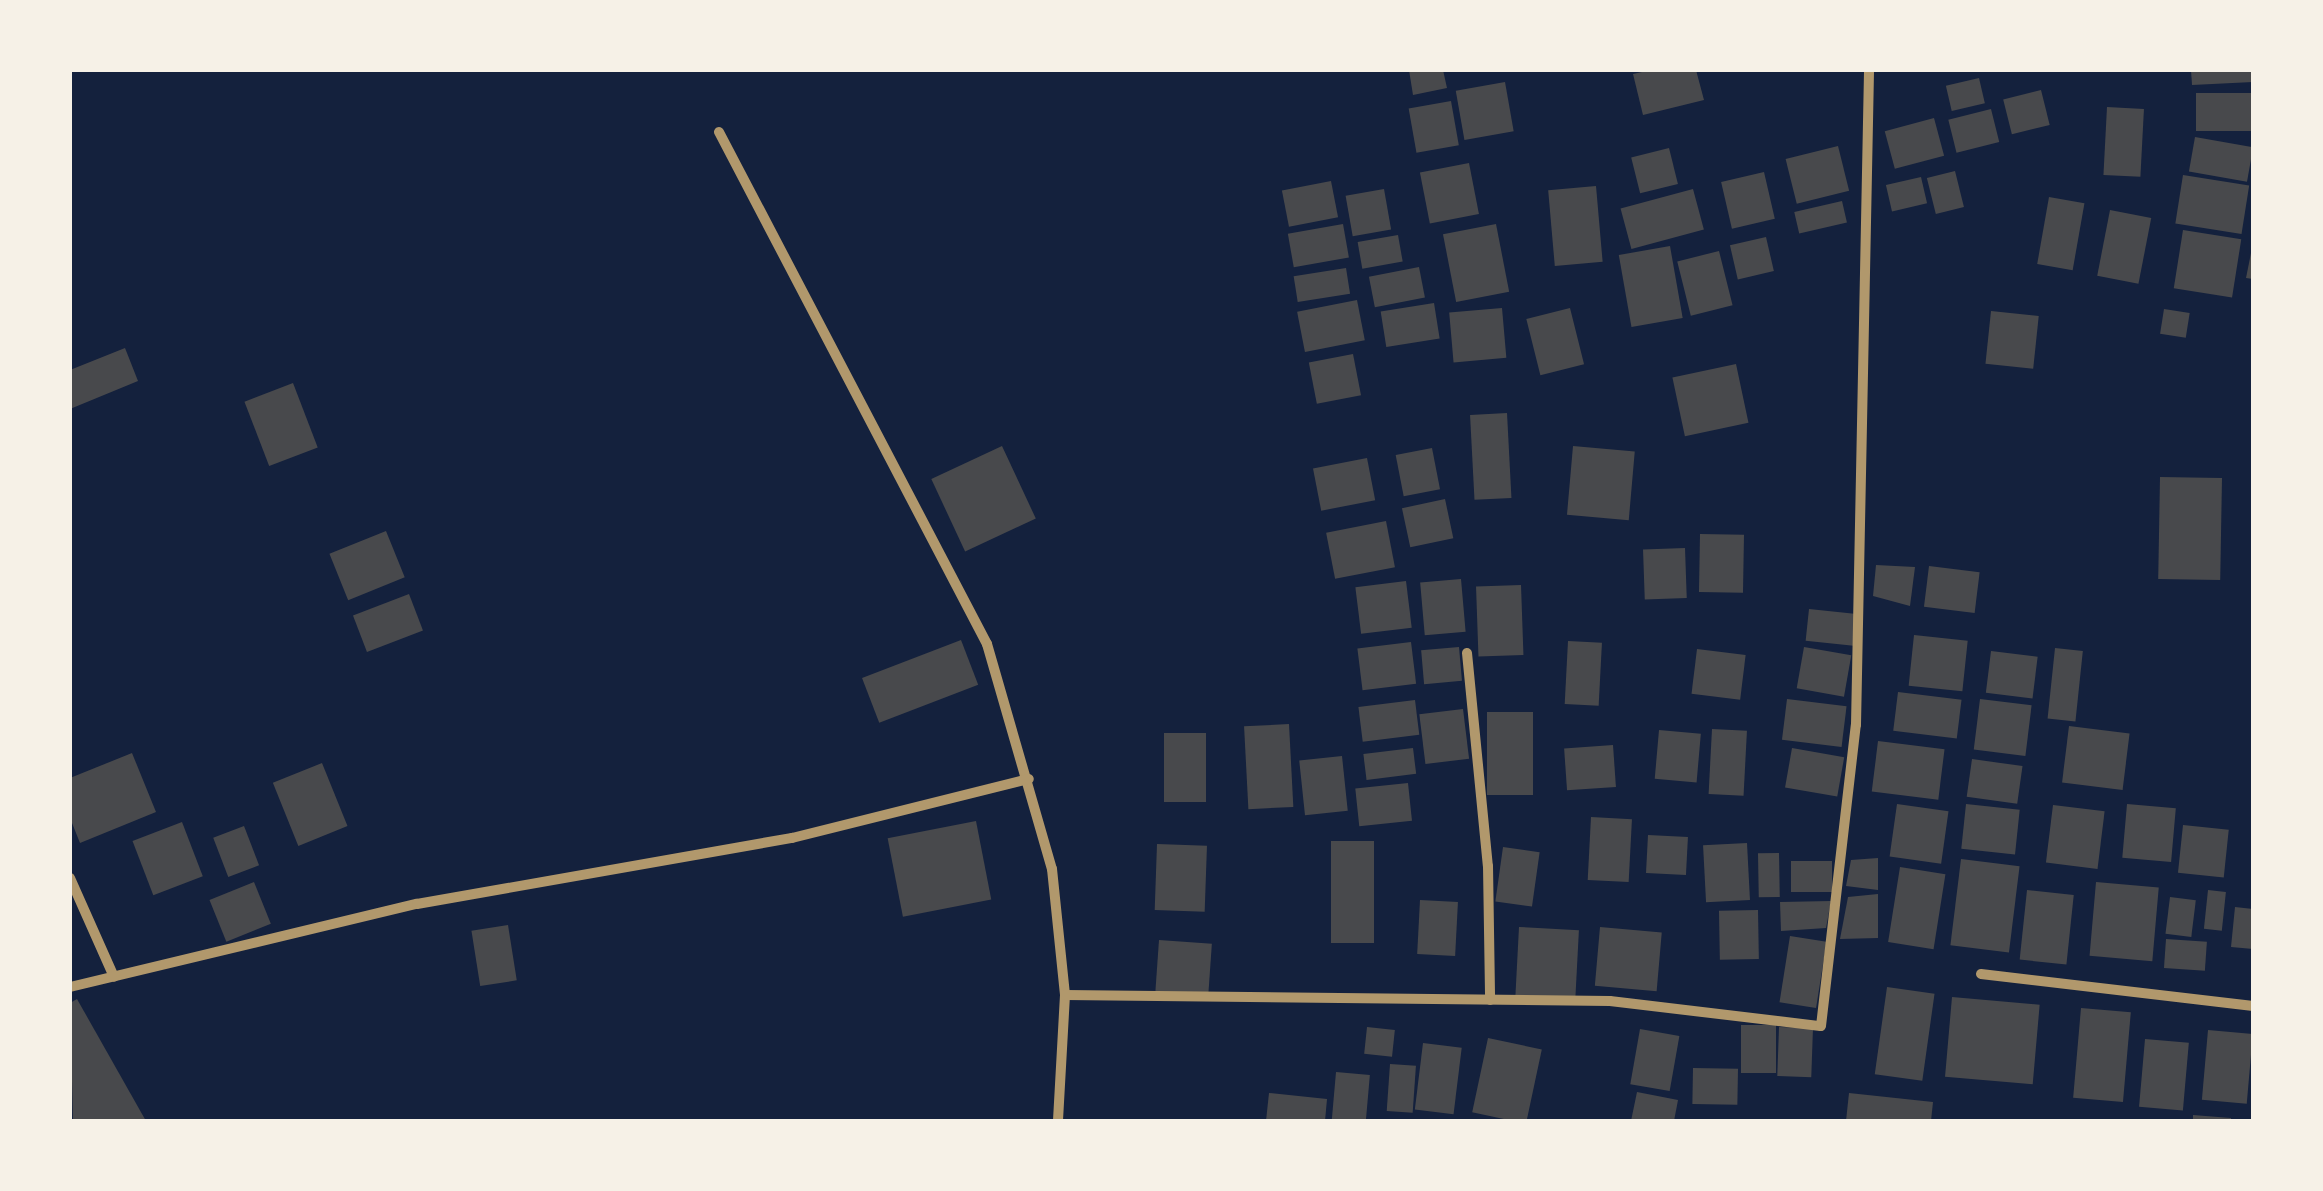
<!DOCTYPE html>
<style>
body{margin:0}
#map{position:relative;width:2323px;height:1191px;overflow:hidden;background:#14213d;font-family:Jost,sans-serif}
div>[style]{position:absolute}
.building>*{inset:0;background:#48494c;transform-origin:0 0}
.minor>*{height:10px;margin:-5px;padding:0 5px;transform-origin:5px;border-radius:5px;background:#b1986c}
span{translate:-50% -50%;white-space:nowrap;text-align:center;line-height:1.15;-webkit-text-stroke:9px #f6f1e7;paint-order:stroke}
.frame{position:absolute;inset:0;border:72px solid #f6f1e7;pointer-events:none}
</style>
<div id="map">
<div class="building">
<div style="clip-path:polygon(1409px 70px,1443px 70px,1447px 88px,1413px 95px)"></div>
<div style="clip-path:polygon(1651px 70px,1696px 70px,1704px 100px,1643px 115px,1633px 74px)"></div>
<div style="clip-path:polygon(2191px 70px,2253px 70px,2253px 82px,2192px 85px)"></div>
<div style="left:1979px;top:78px;width:26px;height:34px;rotate:77deg"></div>
<div style="left:1505px;top:82px;width:50px;height:50px;rotate:80deg"></div>
<div style="left:2041px;top:90px;width:36px;height:39px;rotate:76deg"></div>
<div style="left:2253px;top:93px;width:38px;height:57px;rotate:90deg"></div>
<div style="left:1451px;top:101px;width:45px;height:43px;rotate:80deg"></div>
<div style="left:2107px;top:107px;width:37px;height:68px;rotate:3deg"></div>
<div style="left:1991px;top:109px;width:34px;height:44px;rotate:76deg"></div>
<div style="left:1934px;top:118px;width:39px;height:51px;rotate:75deg"></div>
<div style="left:2195px;top:137px;width:59px;height:35px;rotate:10deg"></div>
<div style="left:1838px;top:146px;width:46px;height:54px;rotate:76deg"></div>
<div style="left:1669px;top:148px;width:37px;height:39px;rotate:76deg"></div>
<div style="left:1469px;top:163px;width:52px;height:50px;rotate:79deg"></div>
<div style="left:1955px;top:171px;width:37px;height:29px;rotate:76deg"></div>
<div style="left:1764px;top:172px;width:48px;height:44px;rotate:77deg"></div>
<div style="left:2183px;top:175px;width:67px;height:49px;rotate:9deg"></div>
<div style="left:1921px;top:177px;width:27px;height:36px;rotate:77deg"></div>
<div style="left:1331px;top:181px;width:37px;height:50px;rotate:79deg"></div>
<div style="left:1596px;top:186px;width:76px;height:48px;rotate:85deg"></div>
<div style="left:1384px;top:189px;width:41px;height:39px;rotate:80deg"></div>
<div style="left:1693px;top:189px;width:42px;height:75px;rotate:75deg"></div>
<div style="left:2049px;top:197px;width:36px;height:68px;rotate:10deg"></div>
<div style="left:1842px;top:201px;width:22px;height:49px;rotate:77deg"></div>
<div style="left:2110px;top:210px;width:42px;height:67px;rotate:11deg"></div>
<div style="left:1343px;top:224px;width:34px;height:56px;rotate:80deg"></div>
<div style="left:1496px;top:224px;width:69px;height:54px;rotate:79deg"></div>
<div style="left:2183px;top:230px;width:59px;height:59px;rotate:9deg"></div>
<div style="left:1398px;top:235px;width:27px;height:41px;rotate:80deg"></div>
<div style="left:1766px;top:237px;width:35px;height:37px;rotate:77deg"></div>
<div style="clip-path:polygon(2253px 243px,2253px 279px,2246px 278px)"></div>
<div style="left:1670px;top:246px;width:73px;height:52px;rotate:80deg"></div>
<div style="left:1719px;top:251px;width:56px;height:43px;rotate:76deg"></div>
<div style="left:1419px;top:267px;width:31px;height:51px;rotate:79deg"></div>
<div style="left:1346px;top:268px;width:26px;height:53px;rotate:81deg"></div>
<div style="left:1357px;top:300px;width:41px;height:61px;rotate:79deg"></div>
<div style="left:1434px;top:303px;width:36px;height:54px;rotate:81deg"></div>
<div style="left:1502px;top:308px;width:50px;height:53px;rotate:85deg"></div>
<div style="left:1570px;top:308px;width:58px;height:45px;rotate:76deg"></div>
<div style="left:2164px;top:309px;width:26px;height:25px;rotate:9deg"></div>
<div style="left:1991px;top:311px;width:48px;height:53px;rotate:6deg"></div>
<div style="clip-path:polygon(125px 348px,138px 381px,70px 409px,70px 370px)"></div>
<div style="left:1353px;top:354px;width:42px;height:45px;rotate:79deg"></div>
<div style="left:1736px;top:364px;width:60px;height:65px;rotate:78deg"></div>
<div style="left:293px;top:383px;width:69px;height:52px;rotate:69deg"></div>
<div style="left:1507px;top:413px;width:85px;height:37px;rotate:87deg"></div>
<div style="left:1002px;top:446px;width:80px;height:78px;rotate:65deg"></div>
<div style="left:1573px;top:446px;width:62px;height:69px;rotate:5deg"></div>
<div style="left:1432px;top:448px;width:42px;height:37px;rotate:79deg"></div>
<div style="left:1367px;top:458px;width:43px;height:55px;rotate:79deg"></div>
<div style="left:2160px;top:477px;width:62px;height:102px;rotate:1deg"></div>
<div style="left:1445px;top:499px;width:40px;height:44px;rotate:78deg"></div>
<div style="left:1386px;top:521px;width:47px;height:61px;rotate:79deg"></div>
<div style="left:386px;top:531px;width:50px;height:61px;rotate:68deg"></div>
<div style="left:1700px;top:534px;width:44px;height:58px;rotate:1deg"></div>
<div style="left:1685px;top:548px;width:50px;height:42px;rotate:88deg"></div>
<div style="clip-path:polygon(1876px 565px,1915px 567px,1910px 606px,1873px 596px)"></div>
<div style="left:1929px;top:566px;width:51px;height:41px;rotate:7deg"></div>
<div style="left:1461px;top:579px;width:53px;height:41px;rotate:85deg"></div>
<div style="left:1406px;top:581px;width:47px;height:51px;rotate:83deg"></div>
<div style="left:1521px;top:585px;width:70px;height:45px;rotate:88deg"></div>
<div style="left:409px;top:594px;width:39px;height:60px;rotate:69deg"></div>
<div style="left:1809px;top:609px;width:48px;height:32px;rotate:6deg"></div>
<div style="left:1914px;top:635px;width:54px;height:51px;rotate:6deg"></div>
<div style="left:961px;top:640px;width:48px;height:106px;rotate:69deg"></div>
<div style="left:1568px;top:641px;width:34px;height:63px;rotate:3deg"></div>
<div style="left:1411px;top:642px;width:42px;height:54px;rotate:83deg"></div>
<div style="left:1459px;top:647px;width:34px;height:38px;rotate:85deg"></div>
<div style="left:1804px;top:647px;width:48px;height:42px;rotate:10deg"></div>
<div style="left:2055px;top:648px;width:28px;height:71px;rotate:6deg"></div>
<div style="left:1697px;top:649px;width:49px;height:45px;rotate:7deg"></div>
<div style="left:1991px;top:651px;width:47px;height:42px;rotate:7deg"></div>
<div style="left:1898px;top:692px;width:64px;height:39px;rotate:7deg"></div>
<div style="left:1787px;top:699px;width:60px;height:41px;rotate:7deg"></div>
<div style="left:1980px;top:699px;width:52px;height:51px;rotate:7deg"></div>
<div style="left:1415px;top:700px;width:35px;height:57px;rotate:83deg"></div>
<div style="left:1463px;top:709px;width:50px;height:44px;rotate:83deg"></div>
<div style="left:1487px;top:712px;width:46px;height:83px"></div>
<div style="left:1289px;top:724px;width:83px;height:45px;rotate:87deg"></div>
<div style="left:2069px;top:726px;width:61px;height:57px;rotate:7deg"></div>
<div style="left:1712px;top:729px;width:35px;height:65px;rotate:3deg"></div>
<div style="left:1659px;top:730px;width:42px;height:49px;rotate:5deg"></div>
<div style="left:1164px;top:733px;width:42px;height:69px"></div>
<div style="left:1878px;top:741px;width:67px;height:51px;rotate:7deg"></div>
<div style="left:1613px;top:745px;width:42px;height:49px;rotate:86deg"></div>
<div style="left:1413px;top:748px;width:26px;height:50px;rotate:83deg"></div>
<div style="left:1792px;top:748px;width:53px;height:40px;rotate:10deg"></div>
<div style="clip-path:polygon(132px 753px,156px 812px,80px 843px,70px 818px,70px 778px)"></div>
<div style="left:1342px;top:756px;width:55px;height:43px;rotate:84deg"></div>
<div style="left:1972px;top:759px;width:51px;height:38px;rotate:8deg"></div>
<div style="left:322px;top:763px;width:68px;height:53px;rotate:68deg"></div>
<div style="left:1408px;top:783px;width:38px;height:53px;rotate:84deg"></div>
<div style="left:1897px;top:804px;width:52px;height:53px;rotate:8deg"></div>
<div style="left:1966px;top:804px;width:54px;height:45px;rotate:6deg"></div>
<div style="left:2127px;top:804px;width:49px;height:54px;rotate:5deg"></div>
<div style="left:2053px;top:805px;width:52px;height:58px;rotate:7deg"></div>
<div style="left:1591px;top:817px;width:41px;height:63px;rotate:3deg"></div>
<div style="left:976px;top:821px;width:80px;height:90px;rotate:79deg"></div>
<div style="left:182px;top:822px;width:58px;height:53px;rotate:69deg"></div>
<div style="left:2183px;top:825px;width:46px;height:48px;rotate:6deg"></div>
<div style="left:244px;top:826px;width:42px;height:33px;rotate:69deg"></div>
<div style="left:1648px;top:835px;width:40px;height:38px;rotate:3deg"></div>
<div style="left:1331px;top:841px;width:43px;height:102px"></div>
<div style="left:1747px;top:843px;width:57px;height:44px;rotate:87deg"></div>
<div style="left:1157px;top:844px;width:50px;height:66px;rotate:2deg"></div>
<div style="left:1503px;top:847px;width:37px;height:55px;rotate:8deg"></div>
<div style="left:1779px;top:853px;width:44px;height:21px;rotate:89deg"></div>
<div style="clip-path:polygon(1878px 858px,1878px 890px,1846px 886px,1851px 860px)"></div>
<div style="left:1961px;top:859px;width:59px;height:87px;rotate:7deg"></div>
<div style="left:1832px;top:861px;width:31px;height:41px;rotate:90deg"></div>
<div style="left:1900px;top:867px;width:46px;height:76px;rotate:9deg"></div>
<div style="left:254px;top:882px;width:45px;height:48px;rotate:68deg"></div>
<div style="left:2096px;top:882px;width:63px;height:74px;rotate:5deg"></div>
<div style="left:2027px;top:890px;width:47px;height:70px;rotate:6deg"></div>
<div style="left:2208px;top:890px;width:18px;height:39px;rotate:6deg"></div>
<div style="clip-path:polygon(1878px 894px,1878px 938px,1840px 939px,1848px 897px)"></div>
<div style="left:2170px;top:897px;width:26px;height:37px;rotate:7deg"></div>
<div style="left:1420px;top:900px;width:38px;height:54px;rotate:3deg"></div>
<div style="clip-path:polygon(1831px 901px,1826px 928px,1781px 931px,1780px 902px)"></div>
<div style="clip-path:polygon(2235px 907px,2253px 909px,2253px 949px,2231px 947px)"></div>
<div style="left:1758px;top:910px;width:49px;height:39px;rotate:89deg"></div>
<div style="left:508px;top:925px;width:56px;height:37px;rotate:81deg"></div>
<div style="left:1519px;top:927px;width:60px;height:71px;rotate:3deg"></div>
<div style="left:1600px;top:927px;width:62px;height:59px;rotate:5deg"></div>
<div style="left:1790px;top:936px;width:37px;height:67px;rotate:9deg"></div>
<div style="left:2166px;top:939px;width:41px;height:29px;rotate:4deg"></div>
<div style="left:1159px;top:940px;width:53px;height:54px;rotate:4deg"></div>
<div style="left:1887px;top:987px;width:48px;height:88px;rotate:8deg"></div>
<div style="left:1952px;top:997px;width:88px;height:80px;rotate:5deg"></div>
<div style="clip-path:polygon(77px 999px,146px 1121px,73px 1121px,70px 1003px)"></div>
<div style="left:2081px;top:1008px;width:50px;height:90px;rotate:5deg"></div>
<div style="left:1741px;top:1025px;width:35px;height:48px"></div>
<div style="left:1367px;top:1027px;width:28px;height:27px;rotate:6deg"></div>
<div style="left:1779px;top:1027px;width:34px;height:49px;rotate:2deg"></div>
<div style="left:1640px;top:1029px;width:40px;height:56px;rotate:10deg"></div>
<div style="left:2208px;top:1030px;width:45px;height:70px;rotate:5deg"></div>
<div style="left:1488px;top:1038px;width:55px;height:76px;rotate:12deg"></div>
<div style="left:2145px;top:1039px;width:44px;height:68px;rotate:5deg"></div>
<div style="left:1423px;top:1043px;width:39px;height:67px;rotate:7deg"></div>
<div style="left:1390px;top:1064px;width:26px;height:47px;rotate:4deg"></div>
<div style="left:1693px;top:1068px;width:45px;height:36px;rotate:1deg"></div>
<div style="left:1336px;top:1072px;width:34px;height:49px;rotate:5deg"></div>
<div style="clip-path:polygon(1637px 1092px,1678px 1100px,1674px 1121px,1631px 1121px)"></div>
<div style="clip-path:polygon(1269px 1093px,1327px 1099px,1325px 1121px,1266px 1121px)"></div>
<div style="clip-path:polygon(1849px 1093px,1933px 1102px,1931px 1121px,1846px 1121px)"></div>
<div style="clip-path:polygon(2193px 1115px,2231px 1118px,2231px 1121px,2193px 1121px)"></div>
</div>
<div class="minor">
<div style="left:719px;top:132px;width:578px;rotate:62.37deg"></div>
<div style="left:987px;top:644px;width:234px;rotate:73.9deg"></div>
<div style="left:1052px;top:869px;width:127px;rotate:84.1deg"></div>
<div style="left:1065px;top:995px;width:126px;rotate:93.2deg"></div>
<div style="left:1467px;top:653px;width:214px;rotate:84.4deg"></div>
<div style="left:1488px;top:866px;width:134px;rotate:89.1deg"></div>
<div style="left:70px;top:878px;width:108px;rotate:66deg"></div>
<div style="left:1981px;top:974px;width:274px;rotate:6.7deg"></div>
<div style="left:70px;top:987px;width:357px;rotate:-13.5deg"></div>
<div style="left:417px;top:904px;width:381px;rotate:-10deg"></div>
<div style="left:792px;top:838px;width:244px;rotate:-14deg"></div>
<div style="left:1065px;top:995px;width:545px;rotate:0.63deg"></div>
<div style="left:1610px;top:1001px;width:212px;rotate:6.8deg"></div>
<div style="left:1821px;top:1026px;width:303px;rotate:-83.4deg"></div>
<div style="left:1856px;top:725px;width:655px;rotate:-88.86deg"></div>
</div>
<div class="frame"></div>
</div>
